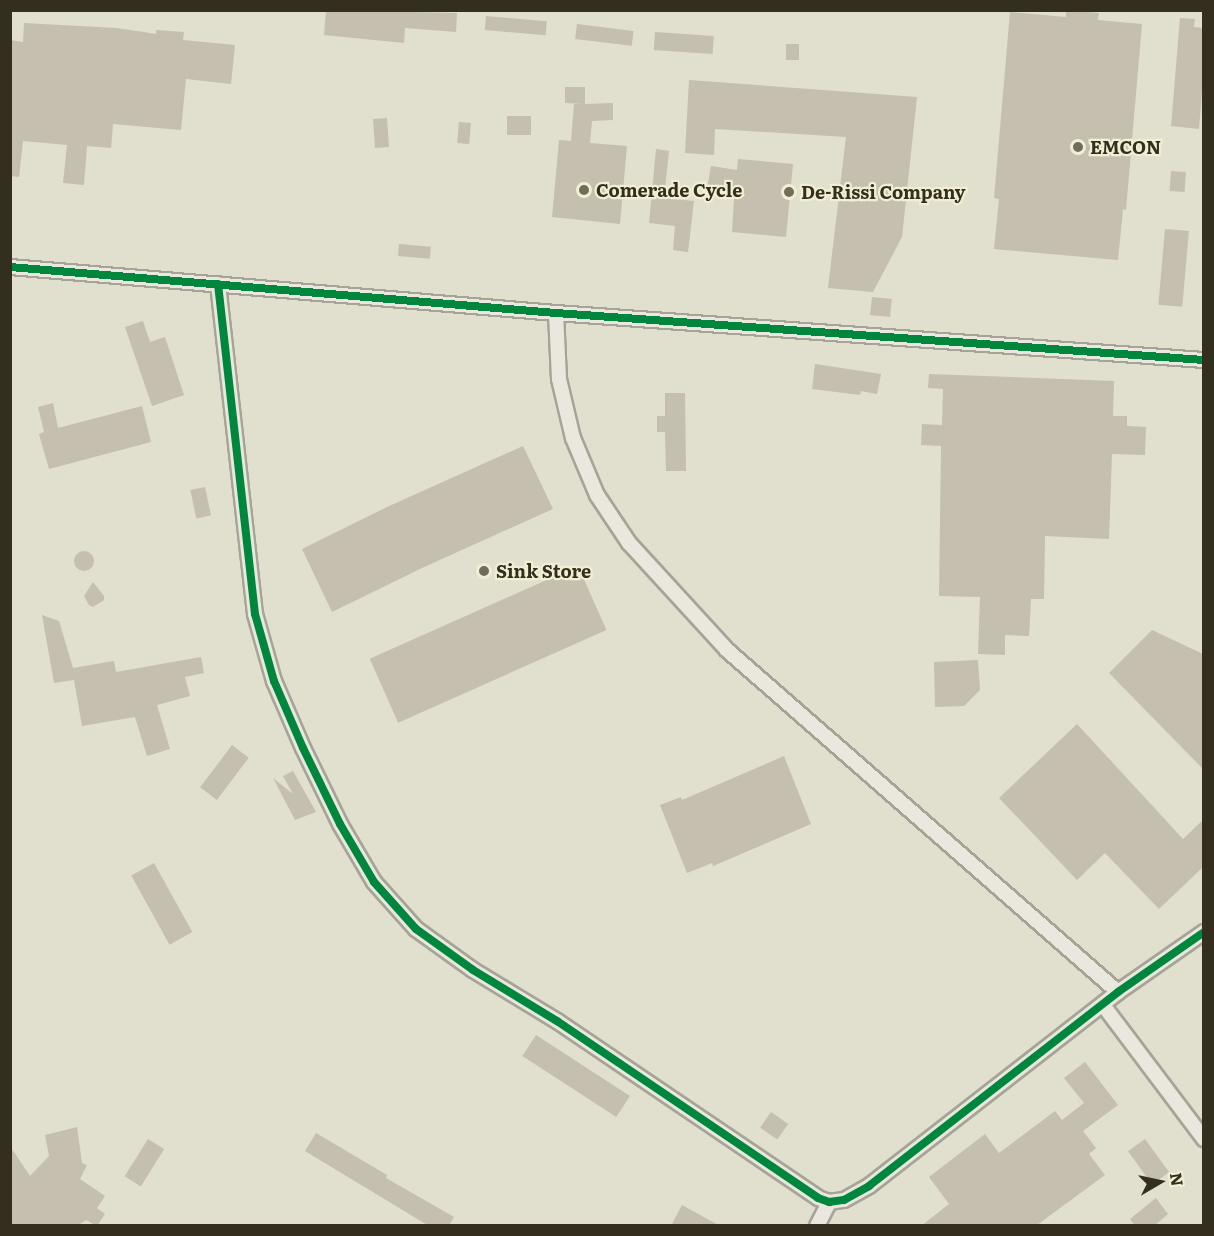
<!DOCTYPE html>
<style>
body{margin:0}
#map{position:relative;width:1214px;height:1236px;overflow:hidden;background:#e1dfcd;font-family:Literata,serif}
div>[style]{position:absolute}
.building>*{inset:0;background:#c4bfae;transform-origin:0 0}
.round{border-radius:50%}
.roads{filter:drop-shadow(2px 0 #a6a496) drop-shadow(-2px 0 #a6a496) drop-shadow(0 2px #a6a496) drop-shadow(0 -2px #a6a496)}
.minor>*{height:14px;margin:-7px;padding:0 7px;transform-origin:7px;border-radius:7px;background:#eae8de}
.cycleway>*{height:8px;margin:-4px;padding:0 4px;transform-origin:4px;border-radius:4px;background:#00873e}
.dots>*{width:16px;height:16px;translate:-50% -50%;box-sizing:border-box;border:3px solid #f1efd3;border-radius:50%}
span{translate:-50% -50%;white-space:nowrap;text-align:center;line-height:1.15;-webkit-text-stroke:4.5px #f1efd3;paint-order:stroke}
.poi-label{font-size:18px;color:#342e1f;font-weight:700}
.left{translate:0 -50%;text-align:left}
.frame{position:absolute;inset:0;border:12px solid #342e1f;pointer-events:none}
.north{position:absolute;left:1130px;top:1152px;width:60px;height:60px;-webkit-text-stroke:4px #f1efd3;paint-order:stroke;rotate:81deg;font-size:16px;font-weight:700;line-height:24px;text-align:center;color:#342e1f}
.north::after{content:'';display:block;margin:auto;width:21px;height:27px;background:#342e1f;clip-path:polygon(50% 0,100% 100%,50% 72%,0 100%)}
</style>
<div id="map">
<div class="building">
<div style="clip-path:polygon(326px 10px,457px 13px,456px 32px,405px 28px,404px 43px,324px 35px)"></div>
<div style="clip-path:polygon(1066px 10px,1099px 13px,1098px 20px,1142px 24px,1126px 210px,1123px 209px,1118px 260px,994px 249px,999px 199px,994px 198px,1010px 12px,1066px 17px)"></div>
<div style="left:486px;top:16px;width:61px;height:14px;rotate:5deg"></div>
<div style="clip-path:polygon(1180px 18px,1195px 19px,1194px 27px,1203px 28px,1203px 79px,1199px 129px,1171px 126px)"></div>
<div style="clip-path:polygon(24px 23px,117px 28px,156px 34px,156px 30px,184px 32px,183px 40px,235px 45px,231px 84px,186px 79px,181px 130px,113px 124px,111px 148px,87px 146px,84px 185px,63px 183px,67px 145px,23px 141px,19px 177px,10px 176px,10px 40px,23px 42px)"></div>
<div style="left:577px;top:24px;width:57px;height:15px;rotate:7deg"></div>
<div style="left:655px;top:32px;width:59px;height:18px;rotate:4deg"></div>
<div style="left:786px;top:44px;width:13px;height:16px"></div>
<div style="clip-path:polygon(689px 80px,917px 97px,902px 237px,873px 292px,828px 288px,846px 137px,715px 129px,714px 155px,685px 153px)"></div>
<div style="clip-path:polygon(565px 87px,585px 87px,585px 104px,613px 103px,613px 120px,592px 121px,590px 143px,627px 146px,620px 224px,552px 217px,559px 140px,571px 141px,574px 104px,584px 104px,565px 103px)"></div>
<div style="left:507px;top:116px;width:24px;height:19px"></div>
<div style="left:387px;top:118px;width:29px;height:14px;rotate:86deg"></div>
<div style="left:459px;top:122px;width:12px;height:21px;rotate:5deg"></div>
<div style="clip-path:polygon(656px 149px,669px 151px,664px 198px,694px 201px,688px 252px,673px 250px,675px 226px,649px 223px)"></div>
<div style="clip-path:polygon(738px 159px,793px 164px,786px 237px,732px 232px,734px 199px,706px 194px,711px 166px,737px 170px)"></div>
<div style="left:1171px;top:171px;width:15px;height:20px;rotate:4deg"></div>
<div style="left:1165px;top:229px;width:24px;height:76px;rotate:5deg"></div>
<div style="left:399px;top:244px;width:32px;height:12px;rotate:5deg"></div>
<div style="left:872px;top:297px;width:20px;height:18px;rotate:6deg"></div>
<div style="clip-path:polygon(143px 321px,150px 342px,165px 337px,184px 395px,152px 406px,125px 327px)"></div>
<div style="clip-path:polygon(815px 364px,881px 374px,877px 394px,861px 391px,860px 395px,812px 389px)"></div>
<div style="clip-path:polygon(929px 374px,1114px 381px,1113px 416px,1127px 416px,1127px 426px,1146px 427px,1145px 455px,1112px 454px,1109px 539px,1045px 536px,1044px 599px,1031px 599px,1029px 636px,1005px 635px,1005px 655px,978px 654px,980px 597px,939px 596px,941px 446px,921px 445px,922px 424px,942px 425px,943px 389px,928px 388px)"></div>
<div style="clip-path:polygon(665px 393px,685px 393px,686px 471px,666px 471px,665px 432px,657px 432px,657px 416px,665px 416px)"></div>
<div style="clip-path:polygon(53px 403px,58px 428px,142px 406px,151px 442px,49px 469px,39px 434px,44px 432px,38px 407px)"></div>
<div style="clip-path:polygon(523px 446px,553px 509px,422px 568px,332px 612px,302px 549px,387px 507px)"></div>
<div style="left:205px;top:487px;width:29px;height:15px;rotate:78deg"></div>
<div class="round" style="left:74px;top:551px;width:20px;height:20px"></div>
<div style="left:578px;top:566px;width:70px;height:228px;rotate:66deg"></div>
<div style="clip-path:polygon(93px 582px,104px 596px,104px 600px,93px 607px,89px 605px,84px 596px)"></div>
<div style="clip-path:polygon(42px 615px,59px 621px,73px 668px,114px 661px,116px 672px,201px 657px,204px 673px,185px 677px,190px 696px,157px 705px,170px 749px,147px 756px,135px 717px,82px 726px,74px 680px,54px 683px)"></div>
<div style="clip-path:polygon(1152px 630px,1203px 654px,1203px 769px,1109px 673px)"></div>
<div style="clip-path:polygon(978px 660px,980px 690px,964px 706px,935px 707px,934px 662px)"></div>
<div style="clip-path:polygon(1077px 724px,1183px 839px,1203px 820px,1203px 867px,1159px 909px,1105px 853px,1077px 880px,999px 798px)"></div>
<div style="left:232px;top:745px;width:21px;height:53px;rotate:37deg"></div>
<div style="clip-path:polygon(784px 756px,811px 824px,713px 866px,712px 863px,687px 873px,660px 805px,681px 797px,682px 800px)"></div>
<div style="clip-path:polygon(293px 771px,316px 812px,295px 820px,273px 778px,293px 794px,283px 776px)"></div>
<div style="left:154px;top:863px;width:79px;height:26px;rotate:61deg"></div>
<div style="left:536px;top:1035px;width:112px;height:25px;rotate:33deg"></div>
<div style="clip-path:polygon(1085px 1062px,1118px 1105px,1083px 1131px,1096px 1148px,1089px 1154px,1105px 1175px,1037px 1225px,921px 1226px,949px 1204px,929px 1177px,985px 1134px,999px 1153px,1055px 1111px,1062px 1120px,1084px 1103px,1064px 1078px)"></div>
<div style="left:771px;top:1112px;width:21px;height:19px;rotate:35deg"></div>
<div style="clip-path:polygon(77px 1127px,82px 1163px,87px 1165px,80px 1179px,105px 1196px,97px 1208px,105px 1214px,97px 1226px,86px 1220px,77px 1226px,10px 1226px,10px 1146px,30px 1176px,49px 1156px,45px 1135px)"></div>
<div style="clip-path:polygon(316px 1133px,387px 1175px,386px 1178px,454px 1217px,449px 1226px,429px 1226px,305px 1151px)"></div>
<div style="left:148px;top:1139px;width:19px;height:44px;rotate:32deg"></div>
<div style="left:1145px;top:1139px;width:41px;height:21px;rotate:54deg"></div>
<div style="clip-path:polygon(1156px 1198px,1168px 1214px,1154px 1226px,1135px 1226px,1130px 1219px)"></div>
<div style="clip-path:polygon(682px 1205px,720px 1226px,671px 1226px)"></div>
</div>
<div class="roads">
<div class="minor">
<div style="left:10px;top:267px;width:548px;rotate:4.82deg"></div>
<div style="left:556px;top:313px;width:650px;rotate:4.15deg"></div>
<div style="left:218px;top:284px;width:332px;rotate:83.6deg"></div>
<div style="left:255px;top:614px;width:70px;rotate:74.2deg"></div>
<div style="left:274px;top:681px;width:73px;rotate:66.6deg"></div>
<div style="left:303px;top:748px;width:85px;rotate:64deg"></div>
<div style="left:340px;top:824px;width:67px;rotate:59.6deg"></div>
<div style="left:374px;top:882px;width:63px;rotate:48.2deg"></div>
<div style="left:416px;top:929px;width:70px;rotate:35.7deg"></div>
<div style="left:473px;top:970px;width:98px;rotate:31.3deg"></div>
<div style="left:557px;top:1021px;width:315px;rotate:34.1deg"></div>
<div style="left:818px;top:1198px;width:12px;rotate:20deg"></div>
<div style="left:829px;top:1202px;width:15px;rotate:-8deg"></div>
<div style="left:844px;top:1200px;width:29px;rotate:-29deg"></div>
<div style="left:869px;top:1186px;width:316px;rotate:-37.9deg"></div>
<div style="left:1118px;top:992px;width:105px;rotate:-34.9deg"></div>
<div style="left:556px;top:313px;width:66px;rotate:87.4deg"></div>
<div style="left:559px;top:379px;width:61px;rotate:76.7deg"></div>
<div style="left:573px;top:438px;width:62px;rotate:67.2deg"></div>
<div style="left:597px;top:495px;width:58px;rotate:56.3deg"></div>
<div style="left:629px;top:543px;width:145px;rotate:47.5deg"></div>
<div style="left:727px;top:650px;width:519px;rotate:41.18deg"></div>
<div style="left:1103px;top:1005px;width:168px;rotate:53deg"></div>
<div style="left:817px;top:1226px;width:27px;rotate:-63deg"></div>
</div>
</div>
<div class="cycleway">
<div style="left:10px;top:267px;width:548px;rotate:4.82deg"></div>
<div style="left:556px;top:313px;width:650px;rotate:4.15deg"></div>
<div style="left:218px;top:284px;width:332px;rotate:83.6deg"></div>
<div style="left:255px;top:614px;width:70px;rotate:74.2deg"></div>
<div style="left:274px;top:681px;width:73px;rotate:66.6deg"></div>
<div style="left:303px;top:748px;width:85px;rotate:64deg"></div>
<div style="left:340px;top:824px;width:67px;rotate:59.6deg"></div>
<div style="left:374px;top:882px;width:63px;rotate:48.2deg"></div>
<div style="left:416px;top:929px;width:70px;rotate:35.7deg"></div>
<div style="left:473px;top:970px;width:98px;rotate:31.3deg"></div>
<div style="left:557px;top:1021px;width:315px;rotate:34.1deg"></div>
<div style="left:818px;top:1198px;width:12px;rotate:20deg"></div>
<div style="left:829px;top:1202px;width:15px;rotate:-8deg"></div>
<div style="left:844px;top:1200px;width:29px;rotate:-29deg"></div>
<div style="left:869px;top:1186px;width:316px;rotate:-37.9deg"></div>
<div style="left:1118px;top:992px;width:105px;rotate:-34.9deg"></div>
</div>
<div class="dots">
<div style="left:1078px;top:147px;background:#716c5c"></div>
<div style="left:584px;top:190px;background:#716c5c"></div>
<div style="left:789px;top:192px;background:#716c5c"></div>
<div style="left:484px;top:571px;background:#716c5c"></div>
</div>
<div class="poi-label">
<span class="left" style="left:1090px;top:147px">EMCON</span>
<span class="left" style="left:596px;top:190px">Comerade Cycle</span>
<span class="left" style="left:801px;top:192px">De-Rissi Company</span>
<span class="left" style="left:496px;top:571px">Sink Store</span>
</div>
<div class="frame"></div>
<div class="north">N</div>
</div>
